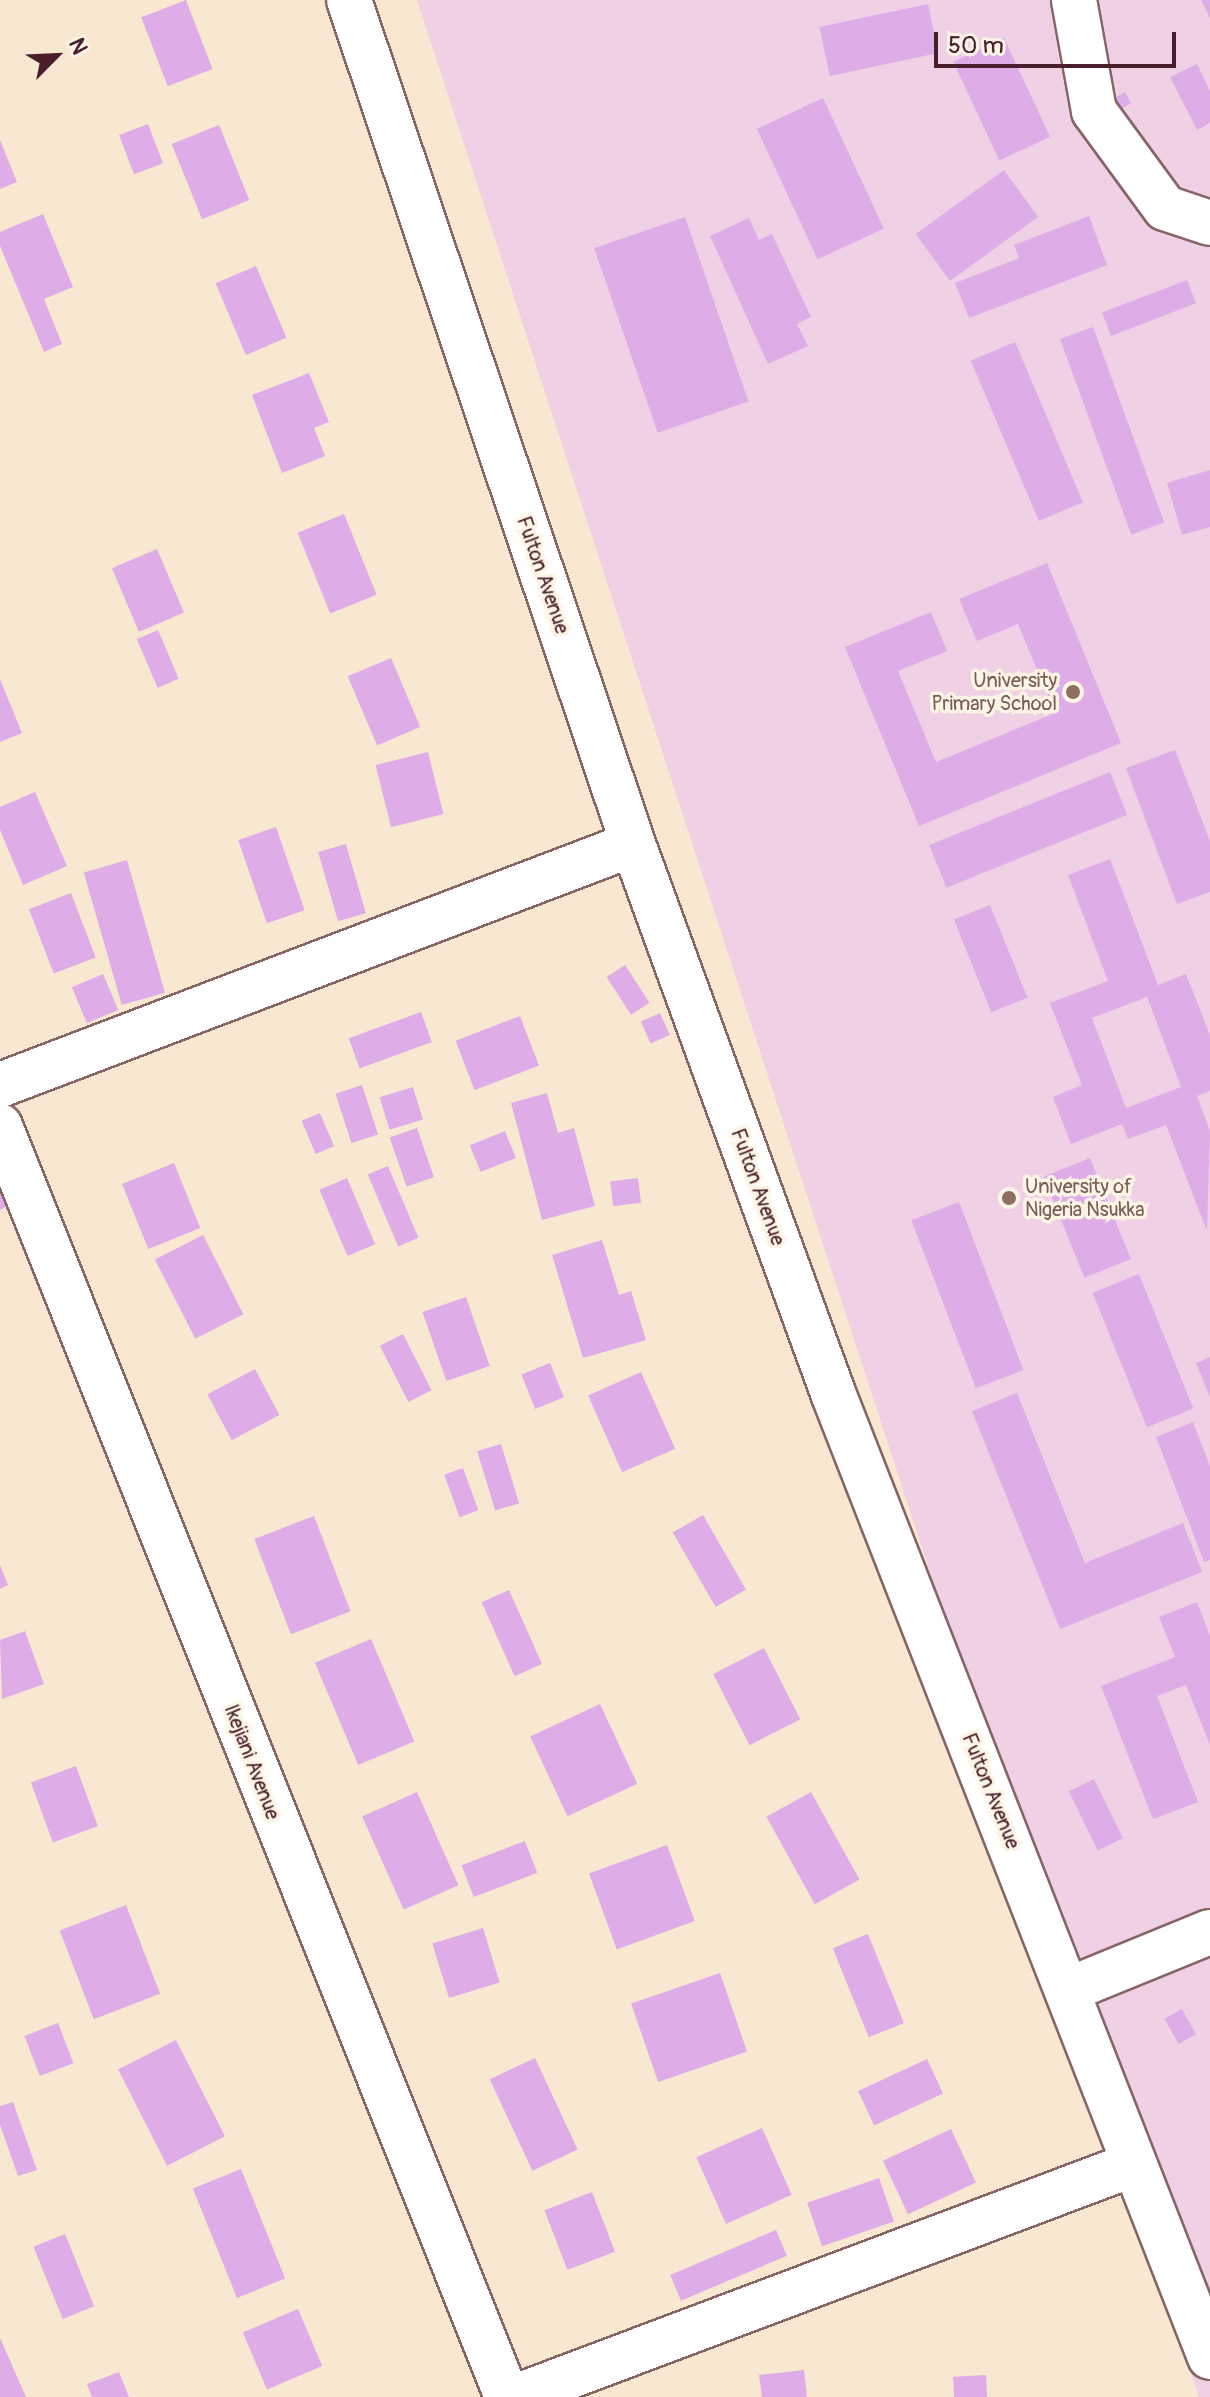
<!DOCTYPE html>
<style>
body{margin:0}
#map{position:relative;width:1210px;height:2397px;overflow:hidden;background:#f8e8d2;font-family:Pangolin,sans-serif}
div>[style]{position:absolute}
.built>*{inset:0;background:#f0d0e4}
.building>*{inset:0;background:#deade8;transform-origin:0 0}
.roads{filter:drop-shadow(2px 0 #876565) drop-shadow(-2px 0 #876565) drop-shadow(0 2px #876565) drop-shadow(0 -2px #876565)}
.minor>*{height:44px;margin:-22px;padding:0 22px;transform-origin:22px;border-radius:22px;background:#fff}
.dots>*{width:22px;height:22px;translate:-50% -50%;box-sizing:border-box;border:4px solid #fcf5e5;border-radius:50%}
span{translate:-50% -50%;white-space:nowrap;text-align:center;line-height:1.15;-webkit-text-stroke:7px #fcf5e5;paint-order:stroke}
.street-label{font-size:20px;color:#4a1f2b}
.education-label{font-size:20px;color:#785e54}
.right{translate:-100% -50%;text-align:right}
.left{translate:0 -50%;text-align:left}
.north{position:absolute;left:16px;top:16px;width:80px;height:80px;-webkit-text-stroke:6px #fcf5e5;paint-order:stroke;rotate:66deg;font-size:22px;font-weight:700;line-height:32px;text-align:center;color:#4a1f2b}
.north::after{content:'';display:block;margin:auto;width:28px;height:36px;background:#4a1f2b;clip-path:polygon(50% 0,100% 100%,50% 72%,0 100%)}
.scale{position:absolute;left:934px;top:32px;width:242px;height:36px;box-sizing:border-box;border:4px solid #4a1f2b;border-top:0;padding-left:10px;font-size:24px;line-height:28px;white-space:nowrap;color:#4a1f2b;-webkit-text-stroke:6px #fcf5e5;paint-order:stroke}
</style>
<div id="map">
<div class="built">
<div style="clip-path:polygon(417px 0,1210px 0,1210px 2397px,1199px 2397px)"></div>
</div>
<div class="building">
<div style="left:186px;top:0;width:74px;height:48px;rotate:69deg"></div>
<div style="clip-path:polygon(1201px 0,1210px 0,1210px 18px)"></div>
<div style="left:928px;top:4px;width:50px;height:111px;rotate:78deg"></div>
<div style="left:1004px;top:38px;width:109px;height:56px;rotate:65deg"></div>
<div style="clip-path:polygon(1197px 64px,1210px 91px,1210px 123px,1197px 130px,1170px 77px)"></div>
<div style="left:1125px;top:92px;width:13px;height:29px;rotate:61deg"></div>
<div style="left:823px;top:98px;width:144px;height:73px;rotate:65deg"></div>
<div style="left:148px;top:124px;width:42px;height:31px;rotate:69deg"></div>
<div style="left:219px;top:125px;width:81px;height:51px;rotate:68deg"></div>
<div style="clip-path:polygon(0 140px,17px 182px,0 189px)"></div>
<div style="left:1004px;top:170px;width:58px;height:109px;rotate:54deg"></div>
<div style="clip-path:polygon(43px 214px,73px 287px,44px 299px,62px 344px,44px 352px,0 246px,0 232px)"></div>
<div style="clip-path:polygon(1089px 216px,1107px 265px,969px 318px,955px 283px,1019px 258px,1014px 245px)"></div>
<div style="left:685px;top:217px;width:195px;height:96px;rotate:71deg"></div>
<div style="clip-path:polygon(749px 218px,759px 240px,772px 234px,811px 317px,797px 324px,808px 346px,768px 364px,710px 236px)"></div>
<div style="left:256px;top:266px;width:78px;height:44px;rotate:67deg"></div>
<div style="left:1187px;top:280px;width:25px;height:91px;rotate:69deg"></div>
<div style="left:1093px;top:327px;width:208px;height:35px;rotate:70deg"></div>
<div style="left:1015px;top:342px;width:174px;height:48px;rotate:67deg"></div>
<div style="clip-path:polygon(309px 373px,329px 422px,314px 428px,325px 456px,282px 473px,252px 395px)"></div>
<div style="clip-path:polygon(1210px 470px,1210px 527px,1182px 535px,1167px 483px)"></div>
<div style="left:344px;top:514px;width:87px;height:50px;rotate:68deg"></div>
<div style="left:157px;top:549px;width:69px;height:49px;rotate:67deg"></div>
<div style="clip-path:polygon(1047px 563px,1121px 743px,919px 826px,845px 647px,931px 612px,947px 651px,898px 671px,936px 762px,1055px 713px,1018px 624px,977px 641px,959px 599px)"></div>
<div style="left:158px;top:630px;width:53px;height:23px;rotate:67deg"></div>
<div style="left:391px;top:658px;width:75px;height:47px;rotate:67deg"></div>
<div style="clip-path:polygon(0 679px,22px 733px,0 742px)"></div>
<div style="clip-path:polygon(1175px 750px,1210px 841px,1210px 892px,1177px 904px,1126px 768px)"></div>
<div style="left:428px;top:752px;width:64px;height:54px;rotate:76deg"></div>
<div style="left:1110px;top:772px;width:46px;height:195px;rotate:68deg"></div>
<div style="clip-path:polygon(35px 792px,67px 866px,23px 885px,0 830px,0 807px)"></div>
<div style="left:276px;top:827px;width:88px;height:40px;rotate:71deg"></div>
<div style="left:346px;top:844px;width:72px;height:29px;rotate:74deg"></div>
<div style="clip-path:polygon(evenodd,1110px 859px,1158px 985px,1186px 974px,1210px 1035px,1210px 1091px,1197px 1096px,1210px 1131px,1207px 1231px,1166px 1125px,1128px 1139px,1122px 1124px,1071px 1144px,1053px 1097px,1082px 1085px,1050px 1003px,1108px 981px,1068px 875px,1110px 859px,1147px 997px,1181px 1087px,1126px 1108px,1092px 1018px,1147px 997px)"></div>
<div style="left:127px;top:860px;width:138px;height:45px;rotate:74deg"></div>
<div style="left:71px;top:893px;width:69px;height:45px;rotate:69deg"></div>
<div style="left:990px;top:905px;width:100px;height:39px;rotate:68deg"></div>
<div style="left:625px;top:965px;width:45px;height:22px;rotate:57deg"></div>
<div style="left:103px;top:974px;width:39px;height:34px;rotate:67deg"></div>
<div style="left:421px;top:1012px;width:32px;height:77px;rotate:70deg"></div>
<div style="left:660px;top:1013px;width:24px;height:21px;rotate:66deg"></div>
<div style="left:520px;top:1016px;width:53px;height:69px;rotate:69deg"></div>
<div style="left:362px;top:1085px;width:52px;height:28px;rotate:72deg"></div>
<div style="left:413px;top:1087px;width:34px;height:35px;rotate:73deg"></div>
<div style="clip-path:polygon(547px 1093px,558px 1133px,574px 1128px,595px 1206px,542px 1220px,511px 1103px)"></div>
<div style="left:320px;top:1113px;width:36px;height:20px;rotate:67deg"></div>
<div style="left:417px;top:1128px;width:52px;height:29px;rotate:71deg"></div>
<div style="left:505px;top:1131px;width:29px;height:38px;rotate:68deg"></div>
<div style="left:1090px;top:1158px;width:109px;height:50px;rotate:68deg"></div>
<div style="left:174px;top:1163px;width:70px;height:56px;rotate:68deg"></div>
<div style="left:388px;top:1166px;width:78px;height:22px;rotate:67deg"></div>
<div style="left:347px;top:1178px;width:72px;height:30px;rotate:67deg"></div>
<div style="left:638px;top:1178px;width:25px;height:28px;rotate:83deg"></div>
<div style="clip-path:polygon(0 1181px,11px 1204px,0 1210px)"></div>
<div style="left:959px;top:1202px;width:180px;height:51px;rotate:69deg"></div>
<div style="left:203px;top:1235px;width:89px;height:54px;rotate:63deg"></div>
<div style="clip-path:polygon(602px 1240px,619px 1295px,631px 1291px,646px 1340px,583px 1358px,552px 1255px)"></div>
<div style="left:1139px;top:1274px;width:145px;height:50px;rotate:68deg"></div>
<div style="left:466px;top:1297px;width:73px;height:46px;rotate:71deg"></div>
<div style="left:403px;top:1334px;width:63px;height:26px;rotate:63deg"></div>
<div style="clip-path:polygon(1210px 1357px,1210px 1397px,1196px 1363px)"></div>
<div style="left:550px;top:1363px;width:37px;height:31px;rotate:68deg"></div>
<div style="left:255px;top:1369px;width:52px;height:54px;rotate:62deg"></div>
<div style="left:641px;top:1372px;width:84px;height:58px;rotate:66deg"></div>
<div style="clip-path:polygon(1017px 1393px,1085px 1563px,1183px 1523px,1202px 1572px,1060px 1629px,972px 1411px)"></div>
<div style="clip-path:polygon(1193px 1422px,1210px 1466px,1210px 1560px,1204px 1562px,1156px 1437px)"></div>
<div style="left:501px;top:1444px;width:62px;height:25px;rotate:73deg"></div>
<div style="left:463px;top:1468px;width:45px;height:20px;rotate:70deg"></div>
<div style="left:703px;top:1515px;width:86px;height:35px;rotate:60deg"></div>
<div style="left:314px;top:1516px;width:102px;height:64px;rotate:69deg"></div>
<div style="clip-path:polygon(0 1565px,8px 1585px,0 1589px)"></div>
<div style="left:509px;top:1590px;width:81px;height:30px;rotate:66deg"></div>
<div style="clip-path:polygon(1197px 1602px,1210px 1636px,1210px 1745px,1186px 1685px,1157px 1696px,1198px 1802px,1153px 1819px,1101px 1686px,1175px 1657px,1159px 1617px)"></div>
<div style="clip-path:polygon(25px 1631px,44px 1684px,2px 1699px,0 1640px)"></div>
<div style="left:371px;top:1639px;width:111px;height:61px;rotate:67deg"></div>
<div style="left:764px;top:1648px;width:80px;height:57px;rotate:63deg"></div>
<div style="left:600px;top:1704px;width:88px;height:77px;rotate:65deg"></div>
<div style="left:76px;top:1766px;width:64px;height:48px;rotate:70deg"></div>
<div style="left:1094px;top:1779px;width:66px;height:28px;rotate:64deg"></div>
<div style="left:417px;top:1792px;width:102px;height:60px;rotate:66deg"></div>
<div style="left:811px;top:1792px;width:100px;height:51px;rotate:61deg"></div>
<div style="left:525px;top:1841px;width:34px;height:68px;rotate:69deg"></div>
<div style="left:667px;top:1845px;width:81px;height:83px;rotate:70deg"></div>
<div style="left:126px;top:1905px;width:95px;height:71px;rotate:69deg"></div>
<div style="left:483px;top:1928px;width:57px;height:53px;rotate:73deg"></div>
<div style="left:868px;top:1934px;width:96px;height:38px;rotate:68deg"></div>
<div style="left:720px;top:1973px;width:83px;height:94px;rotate:71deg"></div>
<div style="left:1182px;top:2009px;width:29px;height:20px;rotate:61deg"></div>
<div style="left:58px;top:2023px;width:43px;height:36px;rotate:69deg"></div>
<div style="left:176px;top:2040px;width:108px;height:65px;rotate:63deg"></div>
<div style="left:535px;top:2058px;width:101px;height:50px;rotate:65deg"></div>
<div style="left:927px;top:2059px;width:38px;height:76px;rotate:65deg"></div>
<div style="clip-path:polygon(13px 2102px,37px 2170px,18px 2176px,0 2125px,0 2106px)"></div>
<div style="left:762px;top:2128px;width:73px;height:72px;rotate:66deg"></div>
<div style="left:951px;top:2129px;width:59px;height:75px;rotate:65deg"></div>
<div style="left:241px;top:2169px;width:118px;height:52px;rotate:68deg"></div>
<div style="left:879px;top:2178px;width:46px;height:76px;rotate:71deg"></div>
<div style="left:592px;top:2192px;width:64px;height:51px;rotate:69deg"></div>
<div style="left:776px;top:2230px;width:28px;height:115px;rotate:67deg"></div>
<div style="left:65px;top:2234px;width:78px;height:34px;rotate:68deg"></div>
<div style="left:298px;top:2309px;width:62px;height:60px;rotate:67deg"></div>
<div style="clip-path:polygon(0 2338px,26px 2397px,0 2397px)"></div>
<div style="clip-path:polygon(804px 2370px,807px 2397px,762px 2397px,759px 2375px)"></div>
<div style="clip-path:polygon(119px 2372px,129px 2397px,92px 2397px,87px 2384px)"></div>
<div style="left:986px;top:2375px;width:22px;height:33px;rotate:87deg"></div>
</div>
<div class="roads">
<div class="minor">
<div style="left:349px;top:0;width:891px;rotate:71.4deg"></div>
<div style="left:633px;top:844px;width:584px;rotate:69.98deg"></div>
<div style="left:833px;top:1393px;width:1035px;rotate:68.64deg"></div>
<div style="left:1074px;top:0;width:113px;rotate:79.8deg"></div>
<div style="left:1094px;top:111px;width:120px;rotate:53.8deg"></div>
<div style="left:1165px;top:208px;width:47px;rotate:18.4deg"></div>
<div style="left:0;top:1085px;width:677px;rotate:-20.84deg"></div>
<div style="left:0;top:1126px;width:1368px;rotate:68.25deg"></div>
<div style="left:1070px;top:1989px;width:151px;rotate:-22.2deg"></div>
<div style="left:515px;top:2397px;width:661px;rotate:-20.63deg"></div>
</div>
</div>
<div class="dots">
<div style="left:1073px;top:692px;background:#8d6e63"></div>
<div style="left:1009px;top:1198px;background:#8d6e63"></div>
</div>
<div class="street-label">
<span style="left:543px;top:575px;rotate:71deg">Fulton Avenue</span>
<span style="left:758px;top:1187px;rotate:70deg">Fulton Avenue</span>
<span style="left:252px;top:1762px;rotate:69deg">Ikejiani Avenue</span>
<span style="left:991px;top:1791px;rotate:68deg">Fulton Avenue</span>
</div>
<div class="education-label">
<span class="right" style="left:1057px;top:692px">University<br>Primary School</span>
<span class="left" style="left:1025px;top:1198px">University of<br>Nigeria Nsukka</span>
</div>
<div class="north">N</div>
<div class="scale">50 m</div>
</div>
